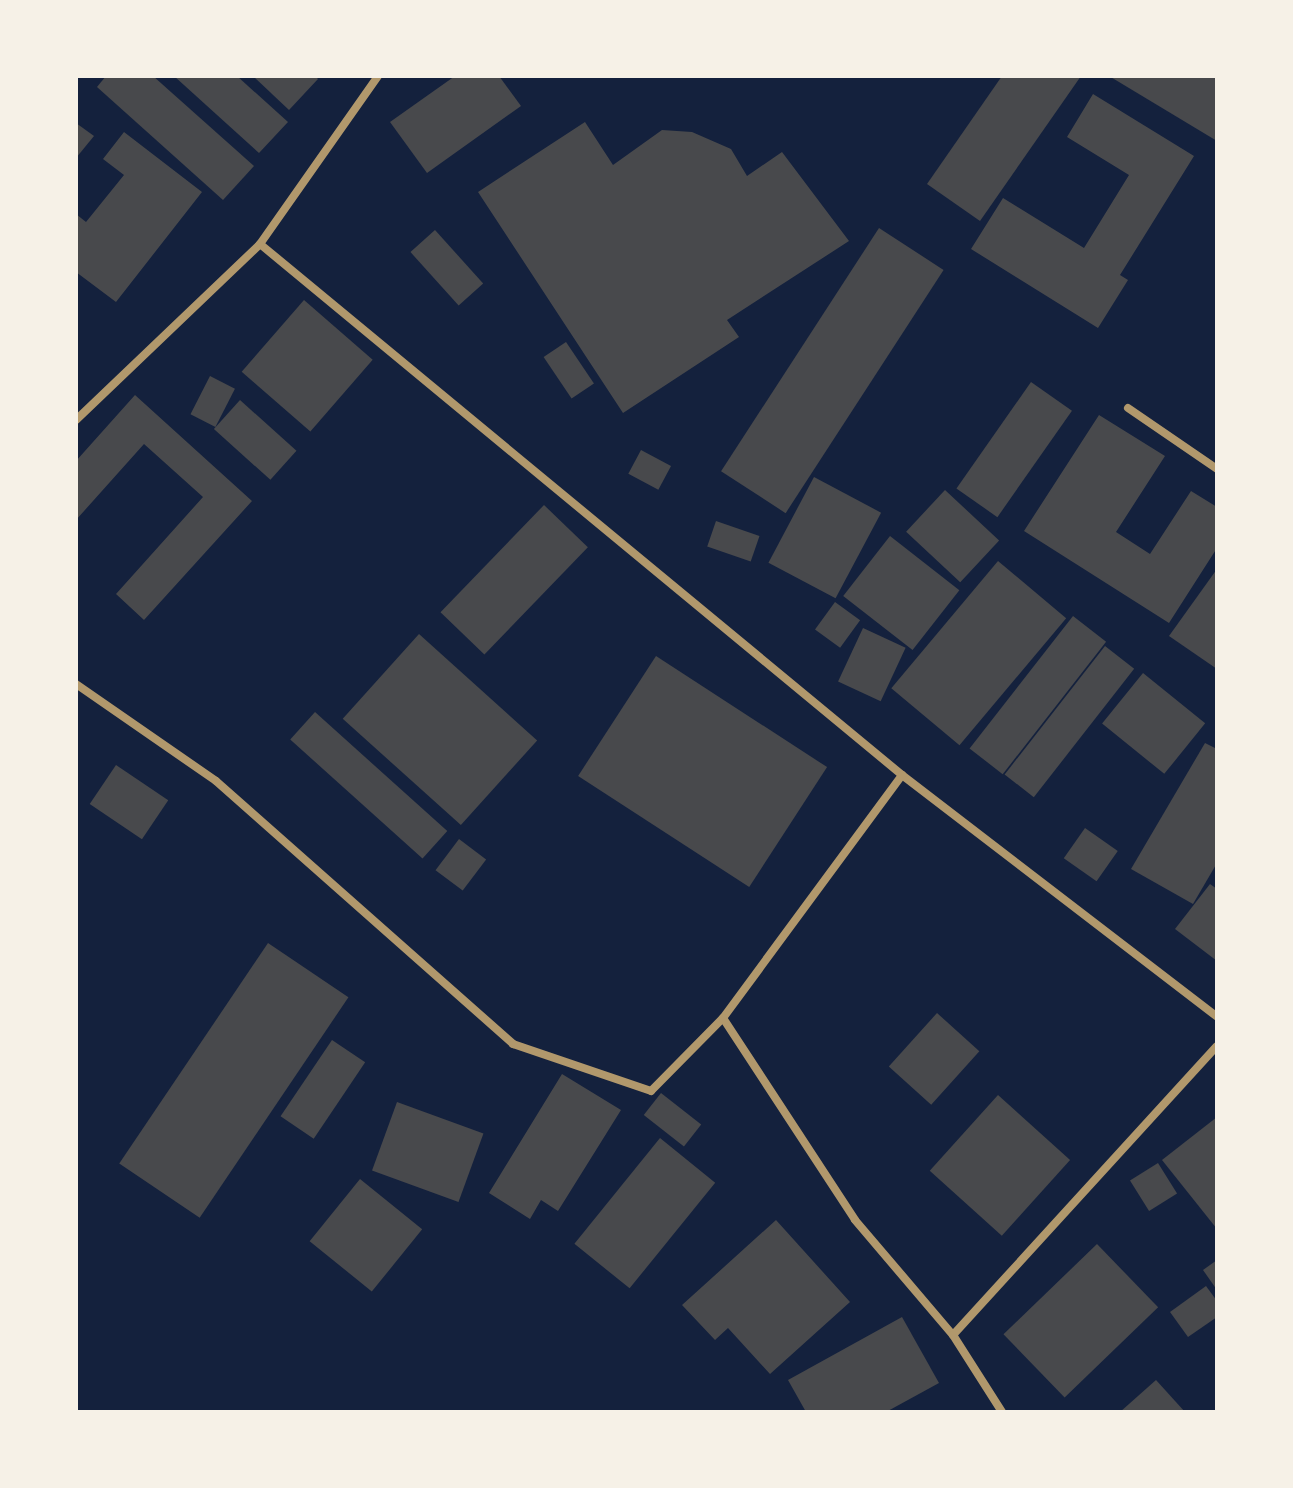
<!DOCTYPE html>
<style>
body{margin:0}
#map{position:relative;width:1293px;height:1488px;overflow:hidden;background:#14213d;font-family:Roboto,sans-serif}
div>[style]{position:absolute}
.building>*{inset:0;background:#48494c;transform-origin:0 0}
.minor>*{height:8px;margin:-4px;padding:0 4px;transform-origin:4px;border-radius:4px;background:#b1986c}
span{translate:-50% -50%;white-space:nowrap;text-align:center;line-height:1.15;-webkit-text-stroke:6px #f6f1e7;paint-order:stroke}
.frame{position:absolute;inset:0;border:78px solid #f6f1e7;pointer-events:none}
</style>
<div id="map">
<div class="building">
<div style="clip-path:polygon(106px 76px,153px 76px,254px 166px,223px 200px,97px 87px)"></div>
<div style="clip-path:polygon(174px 76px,237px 76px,288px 122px,259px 153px)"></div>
<div style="clip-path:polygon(253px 76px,315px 76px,318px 79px,289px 110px)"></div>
<div style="clip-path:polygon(455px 76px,499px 76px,521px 106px,427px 173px,390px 122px)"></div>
<div style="clip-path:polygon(1002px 76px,1081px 76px,980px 221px,927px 184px)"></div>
<div style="clip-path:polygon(1109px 76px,1217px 76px,1217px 141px)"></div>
<div style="clip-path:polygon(1093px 94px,1194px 156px,1120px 275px,1128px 280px,1098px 328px,971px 249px,1003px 198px,1084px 248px,1129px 175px,1067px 137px)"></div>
<div style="clip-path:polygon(585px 122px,613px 165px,662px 130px,692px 132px,731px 149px,747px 176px,782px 152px,849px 241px,727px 320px,739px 337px,623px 413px,478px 192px)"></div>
<div style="clip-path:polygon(76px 123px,94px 136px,76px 158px)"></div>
<div style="clip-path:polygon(124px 132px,202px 192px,116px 302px,76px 272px,76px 214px,86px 222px,124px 175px,103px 159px)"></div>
<div style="left:879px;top:228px;width:77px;height:290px;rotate:33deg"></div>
<div style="left:435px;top:230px;width:72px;height:33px;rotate:48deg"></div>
<div style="left:304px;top:300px;width:91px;height:95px;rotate:41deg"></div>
<div style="left:566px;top:342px;width:50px;height:27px;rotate:56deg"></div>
<div style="left:210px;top:376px;width:28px;height:43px;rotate:27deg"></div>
<div style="left:1031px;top:382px;width:50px;height:130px;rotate:35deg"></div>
<div style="clip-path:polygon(135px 395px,252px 501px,144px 620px,116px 594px,203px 497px,144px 444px,76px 520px,76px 461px)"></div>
<div style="left:240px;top:400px;width:76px;height:39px;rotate:42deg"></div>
<div style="clip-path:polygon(1099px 415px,1165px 456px,1116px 532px,1150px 554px,1191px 491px,1217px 507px,1217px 548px,1169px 623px,1024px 531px)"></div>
<div style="left:641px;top:450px;width:34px;height:27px;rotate:28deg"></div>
<div style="left:814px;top:477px;width:76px;height:97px;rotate:28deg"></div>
<div style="left:945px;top:490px;width:74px;height:57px;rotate:43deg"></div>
<div style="left:544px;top:505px;width:61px;height:149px;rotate:44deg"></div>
<div style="left:716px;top:521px;width:46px;height:27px;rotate:19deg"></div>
<div style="left:890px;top:536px;width:88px;height:76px;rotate:38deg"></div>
<div style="left:998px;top:561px;width:89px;height:166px;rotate:40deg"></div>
<div style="clip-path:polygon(1217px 569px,1217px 669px,1169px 636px)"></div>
<div style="left:835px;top:602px;width:31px;height:34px;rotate:36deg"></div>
<div style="left:1073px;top:616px;width:42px;height:168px;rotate:38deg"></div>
<div style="left:863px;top:628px;width:47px;height:59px;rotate:25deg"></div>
<div style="left:419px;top:634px;width:159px;height:114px;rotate:42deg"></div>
<div style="left:1105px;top:646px;width:37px;height:163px;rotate:38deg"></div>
<div style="left:656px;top:656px;width:204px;height:143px;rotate:33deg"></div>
<div style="left:1143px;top:673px;width:80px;height:65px;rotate:39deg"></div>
<div style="left:315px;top:712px;width:178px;height:37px;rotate:42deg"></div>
<div style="clip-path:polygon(1205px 743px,1217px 749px,1217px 863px,1193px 904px,1131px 869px)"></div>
<div style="left:116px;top:765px;width:63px;height:47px;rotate:34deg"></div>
<div style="left:1085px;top:828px;width:40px;height:37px;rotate:35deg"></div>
<div style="left:459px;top:839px;width:34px;height:39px;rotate:37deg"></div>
<div style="clip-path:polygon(1210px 884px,1217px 889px,1217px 961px,1175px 929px)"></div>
<div style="left:268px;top:943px;width:97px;height:266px;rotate:34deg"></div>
<div style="left:937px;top:1013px;width:57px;height:72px;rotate:42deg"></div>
<div style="left:332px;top:1040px;width:40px;height:92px;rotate:34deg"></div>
<div style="clip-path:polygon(562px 1074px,621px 1110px,558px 1211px,541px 1200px,530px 1219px,489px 1193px)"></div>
<div style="left:661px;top:1093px;width:51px;height:28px;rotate:38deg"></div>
<div style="left:998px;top:1095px;width:97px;height:102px;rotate:42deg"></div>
<div style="left:397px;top:1102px;width:92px;height:73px;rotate:20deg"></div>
<div style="clip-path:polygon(1217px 1117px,1217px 1229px,1162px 1160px)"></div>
<div style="left:660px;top:1138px;width:71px;height:136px;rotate:39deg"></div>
<div style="left:1158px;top:1163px;width:36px;height:33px;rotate:58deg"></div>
<div style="left:360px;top:1179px;width:80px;height:80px;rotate:39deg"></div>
<div style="clip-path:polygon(776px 1220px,850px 1302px,770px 1374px,728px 1328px,715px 1340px,682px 1305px)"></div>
<div style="left:1097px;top:1244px;width:88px;height:130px;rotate:46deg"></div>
<div style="clip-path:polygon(1217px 1260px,1217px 1290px,1203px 1270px)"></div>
<div style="clip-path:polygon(1206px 1286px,1217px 1301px,1217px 1317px,1188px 1337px,1170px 1312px)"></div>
<div style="clip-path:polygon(902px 1317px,939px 1383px,886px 1412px,806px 1412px,788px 1380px)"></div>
<div style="clip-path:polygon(1156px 1380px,1185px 1412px,1120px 1412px)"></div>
</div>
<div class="minor">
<div style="left:260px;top:244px;width:833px;rotate:39.59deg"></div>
<div style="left:902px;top:775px;width:397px;rotate:37.5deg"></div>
<div style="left:1128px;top:408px;width:108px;rotate:34.4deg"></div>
<div style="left:76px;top:420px;width:255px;rotate:-43.7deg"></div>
<div style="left:260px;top:244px;width:205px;rotate:-54.9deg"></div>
<div style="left:76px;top:684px;width:170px;rotate:34.7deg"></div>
<div style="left:216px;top:781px;width:397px;rotate:41.5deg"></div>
<div style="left:513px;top:1044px;width:146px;rotate:18.8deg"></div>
<div style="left:651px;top:1091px;width:103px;rotate:-45.4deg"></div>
<div style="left:723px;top:1018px;width:302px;rotate:-53.6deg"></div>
<div style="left:723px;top:1018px;width:241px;rotate:56.8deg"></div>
<div style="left:855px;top:1220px;width:151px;rotate:49.6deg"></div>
<div style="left:953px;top:1335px;width:91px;rotate:57.5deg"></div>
<div style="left:953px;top:1335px;width:391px;rotate:-47.6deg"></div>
</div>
<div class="frame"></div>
</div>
